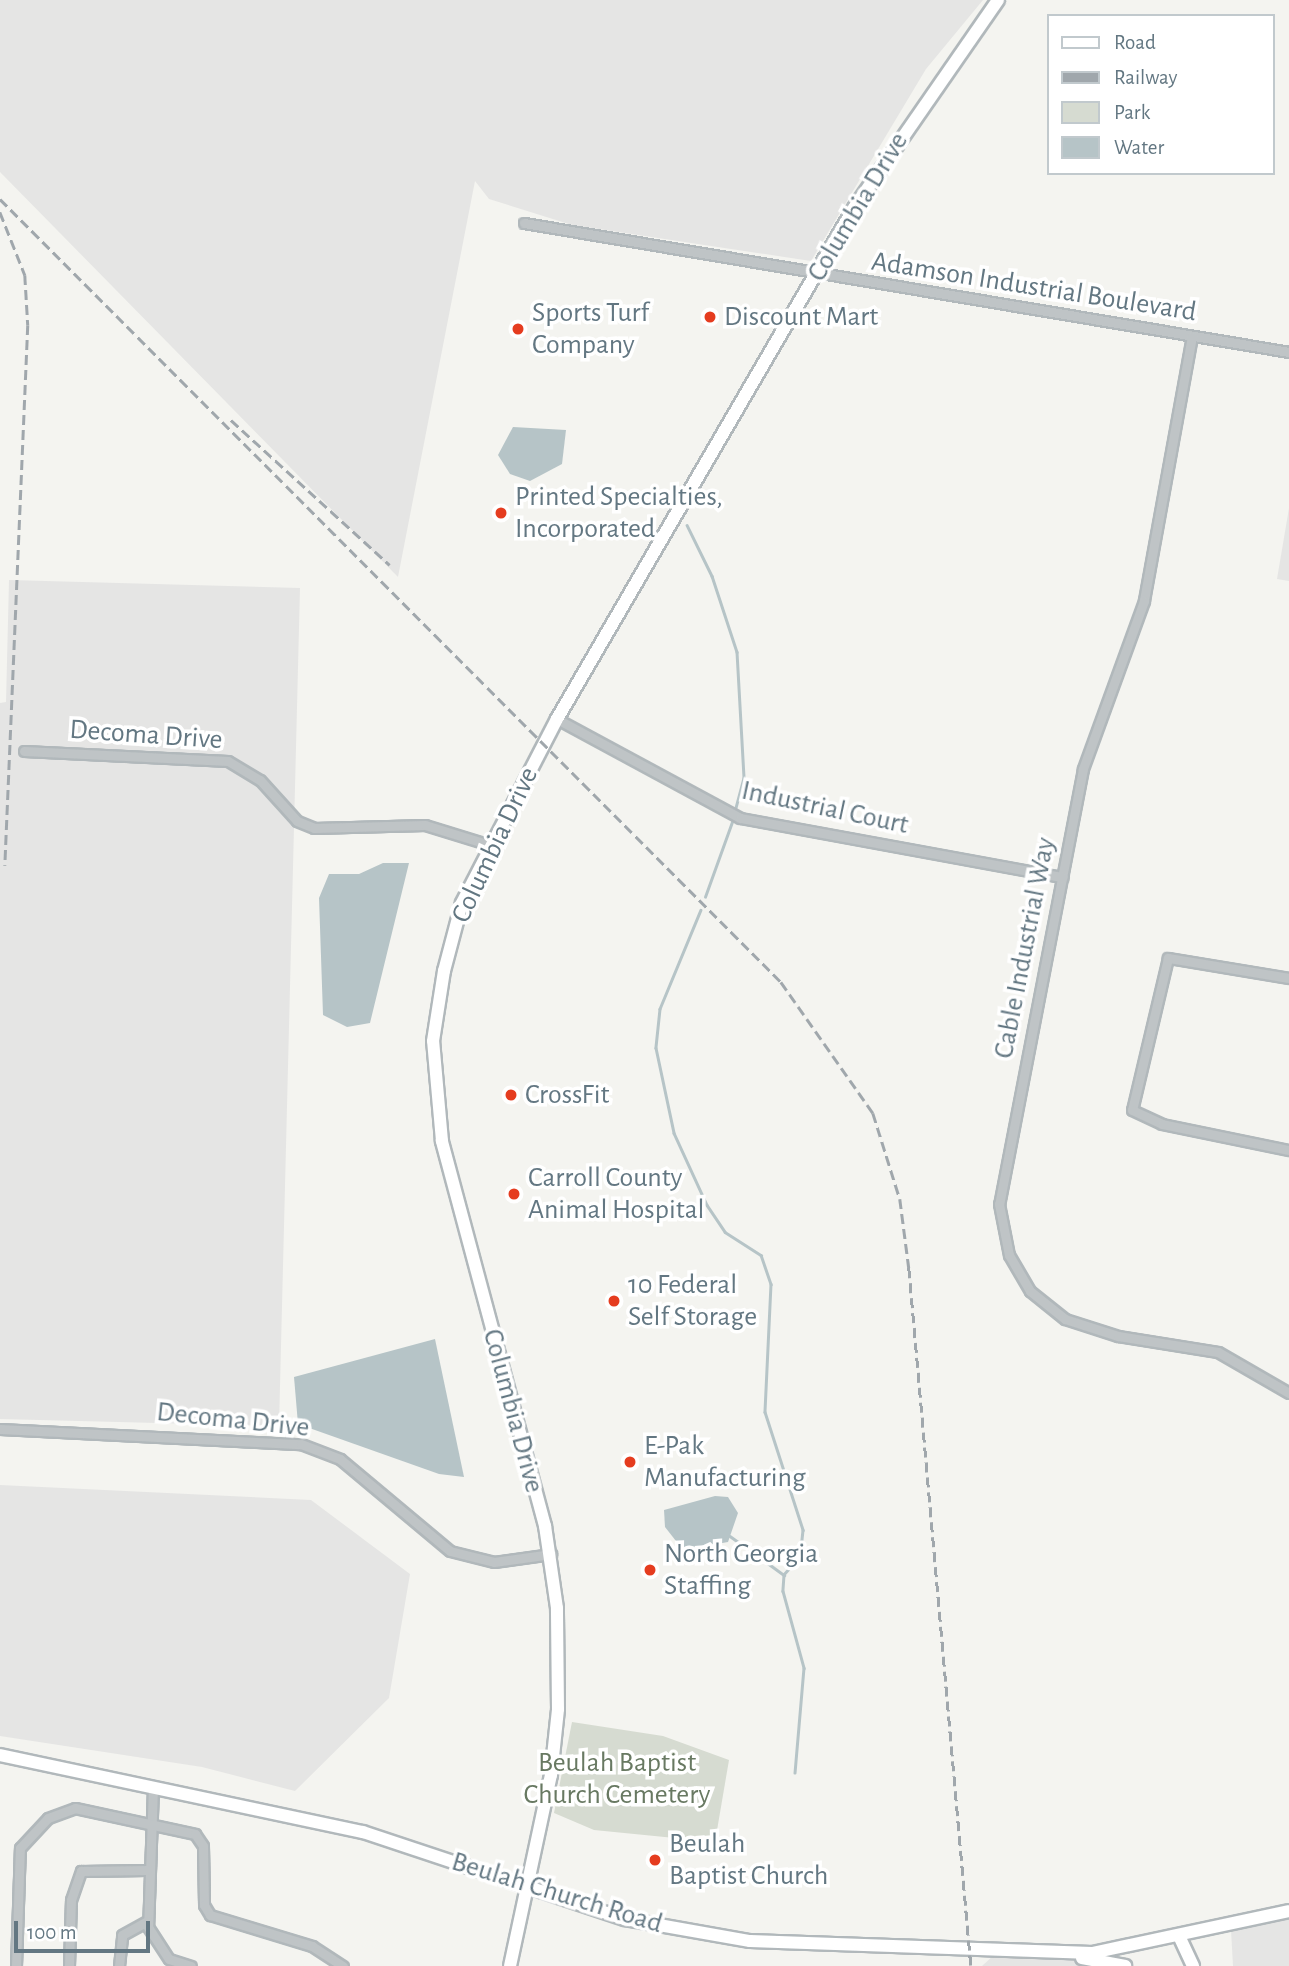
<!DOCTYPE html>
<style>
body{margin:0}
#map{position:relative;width:1289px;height:1966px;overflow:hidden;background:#f4f4f0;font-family:"Alegreya Sans",sans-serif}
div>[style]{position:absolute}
.built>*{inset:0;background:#e5e5e4}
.green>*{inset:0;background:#d6dbd1}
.water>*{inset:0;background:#b6c4c7}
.stream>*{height:2.5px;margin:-1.25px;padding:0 1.25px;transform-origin:1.25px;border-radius:1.25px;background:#b6c4c7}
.roads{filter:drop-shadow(2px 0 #b1b8bb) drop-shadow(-2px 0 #b1b8bb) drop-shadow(0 2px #b1b8bb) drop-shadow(0 -2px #b1b8bb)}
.street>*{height:9px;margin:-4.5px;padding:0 4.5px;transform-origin:4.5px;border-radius:4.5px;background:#bfc4c6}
.secondary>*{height:12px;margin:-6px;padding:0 6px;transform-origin:6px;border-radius:6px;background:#fff}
.rail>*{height:2.5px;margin-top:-1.25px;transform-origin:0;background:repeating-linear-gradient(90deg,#a0a7ac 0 10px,transparent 0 15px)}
.dots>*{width:19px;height:19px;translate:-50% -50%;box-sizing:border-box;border:4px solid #fff;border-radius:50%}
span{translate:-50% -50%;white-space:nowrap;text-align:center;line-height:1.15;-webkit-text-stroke:7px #fff;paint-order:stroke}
.street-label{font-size:28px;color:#637782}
.poi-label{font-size:28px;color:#637782}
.left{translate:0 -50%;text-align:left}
.park-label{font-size:28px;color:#687962}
.legend{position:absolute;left:1047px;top:14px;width:228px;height:161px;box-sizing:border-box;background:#fff;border:2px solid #c1c9cd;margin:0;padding:9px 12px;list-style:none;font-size:21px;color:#637782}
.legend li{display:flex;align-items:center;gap:14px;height:35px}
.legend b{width:35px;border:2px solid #c1c9cd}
.scale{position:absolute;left:14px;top:1921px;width:136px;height:32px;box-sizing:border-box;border:4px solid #637782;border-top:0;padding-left:9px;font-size:21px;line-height:24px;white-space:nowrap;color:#637782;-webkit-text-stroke:5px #fff;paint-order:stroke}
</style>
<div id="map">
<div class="built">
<div style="clip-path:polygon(0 0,983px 0,926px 69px,811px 261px,572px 225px,489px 199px,475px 181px,398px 577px,0 172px)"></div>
<div style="clip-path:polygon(1289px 508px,1289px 581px,1277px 579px)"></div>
<div style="clip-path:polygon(9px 580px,300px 588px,279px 1426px,0 1419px,0 703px,6px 702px)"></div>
<div style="clip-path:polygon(0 1485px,311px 1500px,410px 1574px,389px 1698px,295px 1791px,202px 1767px,0 1736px)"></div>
<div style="clip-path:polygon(1289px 1915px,1289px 1966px,1233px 1966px,1231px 1930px)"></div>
<div style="clip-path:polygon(994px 1955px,1069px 1960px,1108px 1966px,982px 1966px)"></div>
</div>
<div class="green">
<div style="clip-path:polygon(572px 1722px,663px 1736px,729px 1760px,715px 1842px,594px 1830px,554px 1813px)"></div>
</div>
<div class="water">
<div style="clip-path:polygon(513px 427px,566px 430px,562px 464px,530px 481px,510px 474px,498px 455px)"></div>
<div style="clip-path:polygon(383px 863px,409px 863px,370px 1023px,347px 1027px,323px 1015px,319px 898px,329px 874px,359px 874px)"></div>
<div style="clip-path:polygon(435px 1339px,464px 1477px,439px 1474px,298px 1424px,294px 1377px)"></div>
<div style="clip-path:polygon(715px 1496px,728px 1497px,738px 1513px,728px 1542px,683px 1550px,665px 1527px,664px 1510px)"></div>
</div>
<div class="stream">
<div style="left:687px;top:525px;width:57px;rotate:63.9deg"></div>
<div style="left:712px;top:576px;width:80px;rotate:71.8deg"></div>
<div style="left:737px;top:652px;width:126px;rotate:86.8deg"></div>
<div style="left:744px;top:778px;width:31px;rotate:105deg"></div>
<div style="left:705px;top:897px;width:80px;rotate:-70.2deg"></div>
<div style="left:701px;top:910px;width:107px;rotate:112.5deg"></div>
<div style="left:660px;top:1009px;width:39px;rotate:96deg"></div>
<div style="left:656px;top:1048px;width:87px;rotate:78deg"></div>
<div style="left:674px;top:1133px;width:79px;rotate:65.4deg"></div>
<div style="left:707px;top:1205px;width:32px;rotate:56deg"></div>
<div style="left:725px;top:1232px;width:43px;rotate:32.6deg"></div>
<div style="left:761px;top:1255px;width:31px;rotate:71deg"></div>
<div style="left:771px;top:1284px;width:128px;rotate:92.7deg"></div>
<div style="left:765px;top:1412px;width:124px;rotate:72.1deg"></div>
<div style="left:803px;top:1530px;width:27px;rotate:96deg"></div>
<div style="left:800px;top:1557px;width:24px;rotate:132deg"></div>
<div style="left:784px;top:1575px;width:16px;rotate:94deg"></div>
<div style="left:783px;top:1591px;width:80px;rotate:74.7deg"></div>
<div style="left:804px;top:1668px;width:105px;rotate:94.9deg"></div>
<div style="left:730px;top:1536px;width:67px;rotate:35.8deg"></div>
</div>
<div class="roads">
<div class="street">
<div style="left:524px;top:223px;width:776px;rotate:9.57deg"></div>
<div style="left:1192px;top:336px;width:269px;rotate:100.3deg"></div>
<div style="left:1144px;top:601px;width:179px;rotate:110deg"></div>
<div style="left:1083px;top:769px;width:443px;rotate:100.9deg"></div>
<div style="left:999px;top:1204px;width:52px;rotate:78.9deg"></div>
<div style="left:1009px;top:1255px;width:42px;rotate:59.7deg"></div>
<div style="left:1030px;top:1291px;width:45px;rotate:38.7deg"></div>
<div style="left:1065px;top:1319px;width:56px;rotate:17.8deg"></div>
<div style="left:1118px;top:1336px;width:101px;rotate:9.1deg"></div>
<div style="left:1218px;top:1352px;width:82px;rotate:30deg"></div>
<div style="left:557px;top:719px;width:208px;rotate:28.4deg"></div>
<div style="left:740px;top:818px;width:328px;rotate:10.4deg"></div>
<div style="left:24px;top:751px;width:204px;rotate:2.8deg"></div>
<div style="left:228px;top:761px;width:37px;rotate:31deg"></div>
<div style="left:260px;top:780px;width:55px;rotate:47.9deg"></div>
<div style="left:297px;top:821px;width:18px;rotate:22deg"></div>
<div style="left:314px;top:828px;width:111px;rotate:-1.5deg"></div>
<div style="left:425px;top:825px;width:68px;rotate:17.1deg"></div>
<div style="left:1289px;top:978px;width:123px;rotate:-170.6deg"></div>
<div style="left:1168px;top:958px;width:156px;rotate:103.3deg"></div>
<div style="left:1132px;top:1110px;width:33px;rotate:25deg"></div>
<div style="left:1162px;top:1124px;width:130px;rotate:11.6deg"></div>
<div style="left:0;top:1429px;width:301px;rotate:2.9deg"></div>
<div style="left:301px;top:1444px;width:42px;rotate:21deg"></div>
<div style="left:340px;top:1459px;width:143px;rotate:39.9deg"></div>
<div style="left:450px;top:1551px;width:45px;rotate:14deg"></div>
<div style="left:494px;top:1562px;width:58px;rotate:-8deg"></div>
<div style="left:153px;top:1787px;width:140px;rotate:92deg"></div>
<div style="left:148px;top:1927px;width:38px;rotate:57deg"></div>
<div style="left:169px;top:1959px;width:23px;rotate:18deg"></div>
<div style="left:16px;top:1966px;width:118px;rotate:-88.1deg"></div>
<div style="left:20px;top:1848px;width:41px;rotate:-47deg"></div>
<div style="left:48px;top:1818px;width:29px;rotate:-20deg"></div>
<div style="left:75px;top:1808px;width:123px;rotate:12.2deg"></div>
<div style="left:195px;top:1834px;width:14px;rotate:56deg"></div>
<div style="left:203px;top:1846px;width:59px;rotate:89deg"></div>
<div style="left:204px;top:1905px;width:12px;rotate:59deg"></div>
<div style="left:210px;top:1915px;width:107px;rotate:16.9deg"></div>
<div style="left:312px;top:1946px;width:37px;rotate:33deg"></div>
<div style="left:69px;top:1966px;width:66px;rotate:-88.3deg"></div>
<div style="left:71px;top:1900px;width:31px;rotate:-71deg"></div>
<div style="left:81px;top:1871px;width:66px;rotate:-0.9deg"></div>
<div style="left:119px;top:1966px;width:31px;rotate:-84deg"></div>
<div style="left:122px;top:1935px;width:29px;rotate:-29deg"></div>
</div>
<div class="secondary">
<div style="left:0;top:1755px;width:371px;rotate:12deg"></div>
<div style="left:363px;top:1832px;width:276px;rotate:18.4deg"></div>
<div style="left:625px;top:1919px;width:127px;rotate:10deg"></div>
<div style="left:750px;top:1941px;width:342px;rotate:2deg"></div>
<div style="left:1092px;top:1953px;width:201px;rotate:-12deg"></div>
<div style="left:1180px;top:1938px;width:31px;rotate:65deg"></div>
<div style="left:1082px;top:1958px;width:44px;rotate:10.5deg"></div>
<div style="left:510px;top:1966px;width:195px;rotate:-77.9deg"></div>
<div style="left:551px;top:1775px;width:66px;rotate:-83.9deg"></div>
<div style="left:558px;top:1709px;width:101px;rotate:-90.6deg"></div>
<div style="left:557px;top:1608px;width:83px;rotate:-98.3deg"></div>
<div style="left:545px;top:1526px;width:399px;rotate:-105deg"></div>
<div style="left:442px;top:1141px;width:100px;rotate:-95.1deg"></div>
<div style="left:433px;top:1041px;width:71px;rotate:-81.1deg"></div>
<div style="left:444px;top:971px;width:70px;rotate:-75.2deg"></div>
<div style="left:462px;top:903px;width:207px;rotate:-62.7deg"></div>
<div style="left:557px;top:719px;width:591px;rotate:-59.83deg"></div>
<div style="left:854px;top:208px;width:253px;rotate:-55.3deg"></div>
</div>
</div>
<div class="rail">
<div style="left:0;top:199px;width:1106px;rotate:45.07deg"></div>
<div style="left:781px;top:982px;width:160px;rotate:54.9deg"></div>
<div style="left:873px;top:1113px;width:90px;rotate:72.6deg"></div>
<div style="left:900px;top:1199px;width:70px;rotate:82.6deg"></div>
<div style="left:909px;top:1268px;width:701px;rotate:84.92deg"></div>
<div style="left:0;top:212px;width:68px;rotate:68.4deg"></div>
<div style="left:25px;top:275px;width:50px;rotate:86.6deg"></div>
<div style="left:28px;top:325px;width:541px;rotate:92.43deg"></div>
<div style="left:231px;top:420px;width:215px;rotate:42.4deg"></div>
</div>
<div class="dots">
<div style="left:710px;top:317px;background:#e53c1f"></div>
<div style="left:518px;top:329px;background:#e53c1f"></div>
<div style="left:501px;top:513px;background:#e53c1f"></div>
<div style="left:511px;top:1095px;background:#e53c1f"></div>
<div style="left:514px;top:1194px;background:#e53c1f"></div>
<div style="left:614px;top:1301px;background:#e53c1f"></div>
<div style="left:630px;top:1462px;background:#e53c1f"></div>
<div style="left:650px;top:1570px;background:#e53c1f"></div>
<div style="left:655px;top:1860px;background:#e53c1f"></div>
</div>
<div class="street-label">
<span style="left:858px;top:207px;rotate:-59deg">Columbia Drive</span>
<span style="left:1034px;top:287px;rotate:9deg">Adamson Industrial Boulevard</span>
<span style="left:146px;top:735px;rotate:4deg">Decoma Drive</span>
<span style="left:825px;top:808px;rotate:12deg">Industrial Court</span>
<span style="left:495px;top:845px;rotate:-65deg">Columbia Drive</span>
<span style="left:1025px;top:948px;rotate:-79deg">Cable Industrial Way</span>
<span style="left:513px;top:1411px;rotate:75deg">Columbia Drive</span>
<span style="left:233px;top:1420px;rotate:6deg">Decoma Drive</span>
<span style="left:557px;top:1893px;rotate:17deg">Beulah Church Road</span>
</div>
<div class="poi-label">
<span class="left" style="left:532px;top:329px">Sports Turf<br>Company</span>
<span class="left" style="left:724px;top:317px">Discount Mart</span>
<span class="left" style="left:515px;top:513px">Printed Specialties,<br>Incorporated</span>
<span class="left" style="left:525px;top:1095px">CrossFit</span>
<span class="left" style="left:528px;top:1194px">Carroll County<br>Animal Hospital</span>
<span class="left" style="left:628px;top:1301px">10 Federal<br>Self Storage</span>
<span class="left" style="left:644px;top:1462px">E-Pak<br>Manufacturing</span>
<span class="left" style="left:664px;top:1570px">North Georgia<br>Staffing</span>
<span class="left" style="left:669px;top:1860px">Beulah<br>Baptist Church</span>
</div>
<div class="park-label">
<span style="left:617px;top:1779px">Beulah Baptist<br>Church Cemetery</span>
</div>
<ul class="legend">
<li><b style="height:9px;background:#fff"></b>Road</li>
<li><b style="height:9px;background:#a0a7ac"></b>Railway</li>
<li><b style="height:19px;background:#d6dbd1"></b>Park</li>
<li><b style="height:19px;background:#b6c4c7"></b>Water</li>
</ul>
<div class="scale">100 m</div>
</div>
